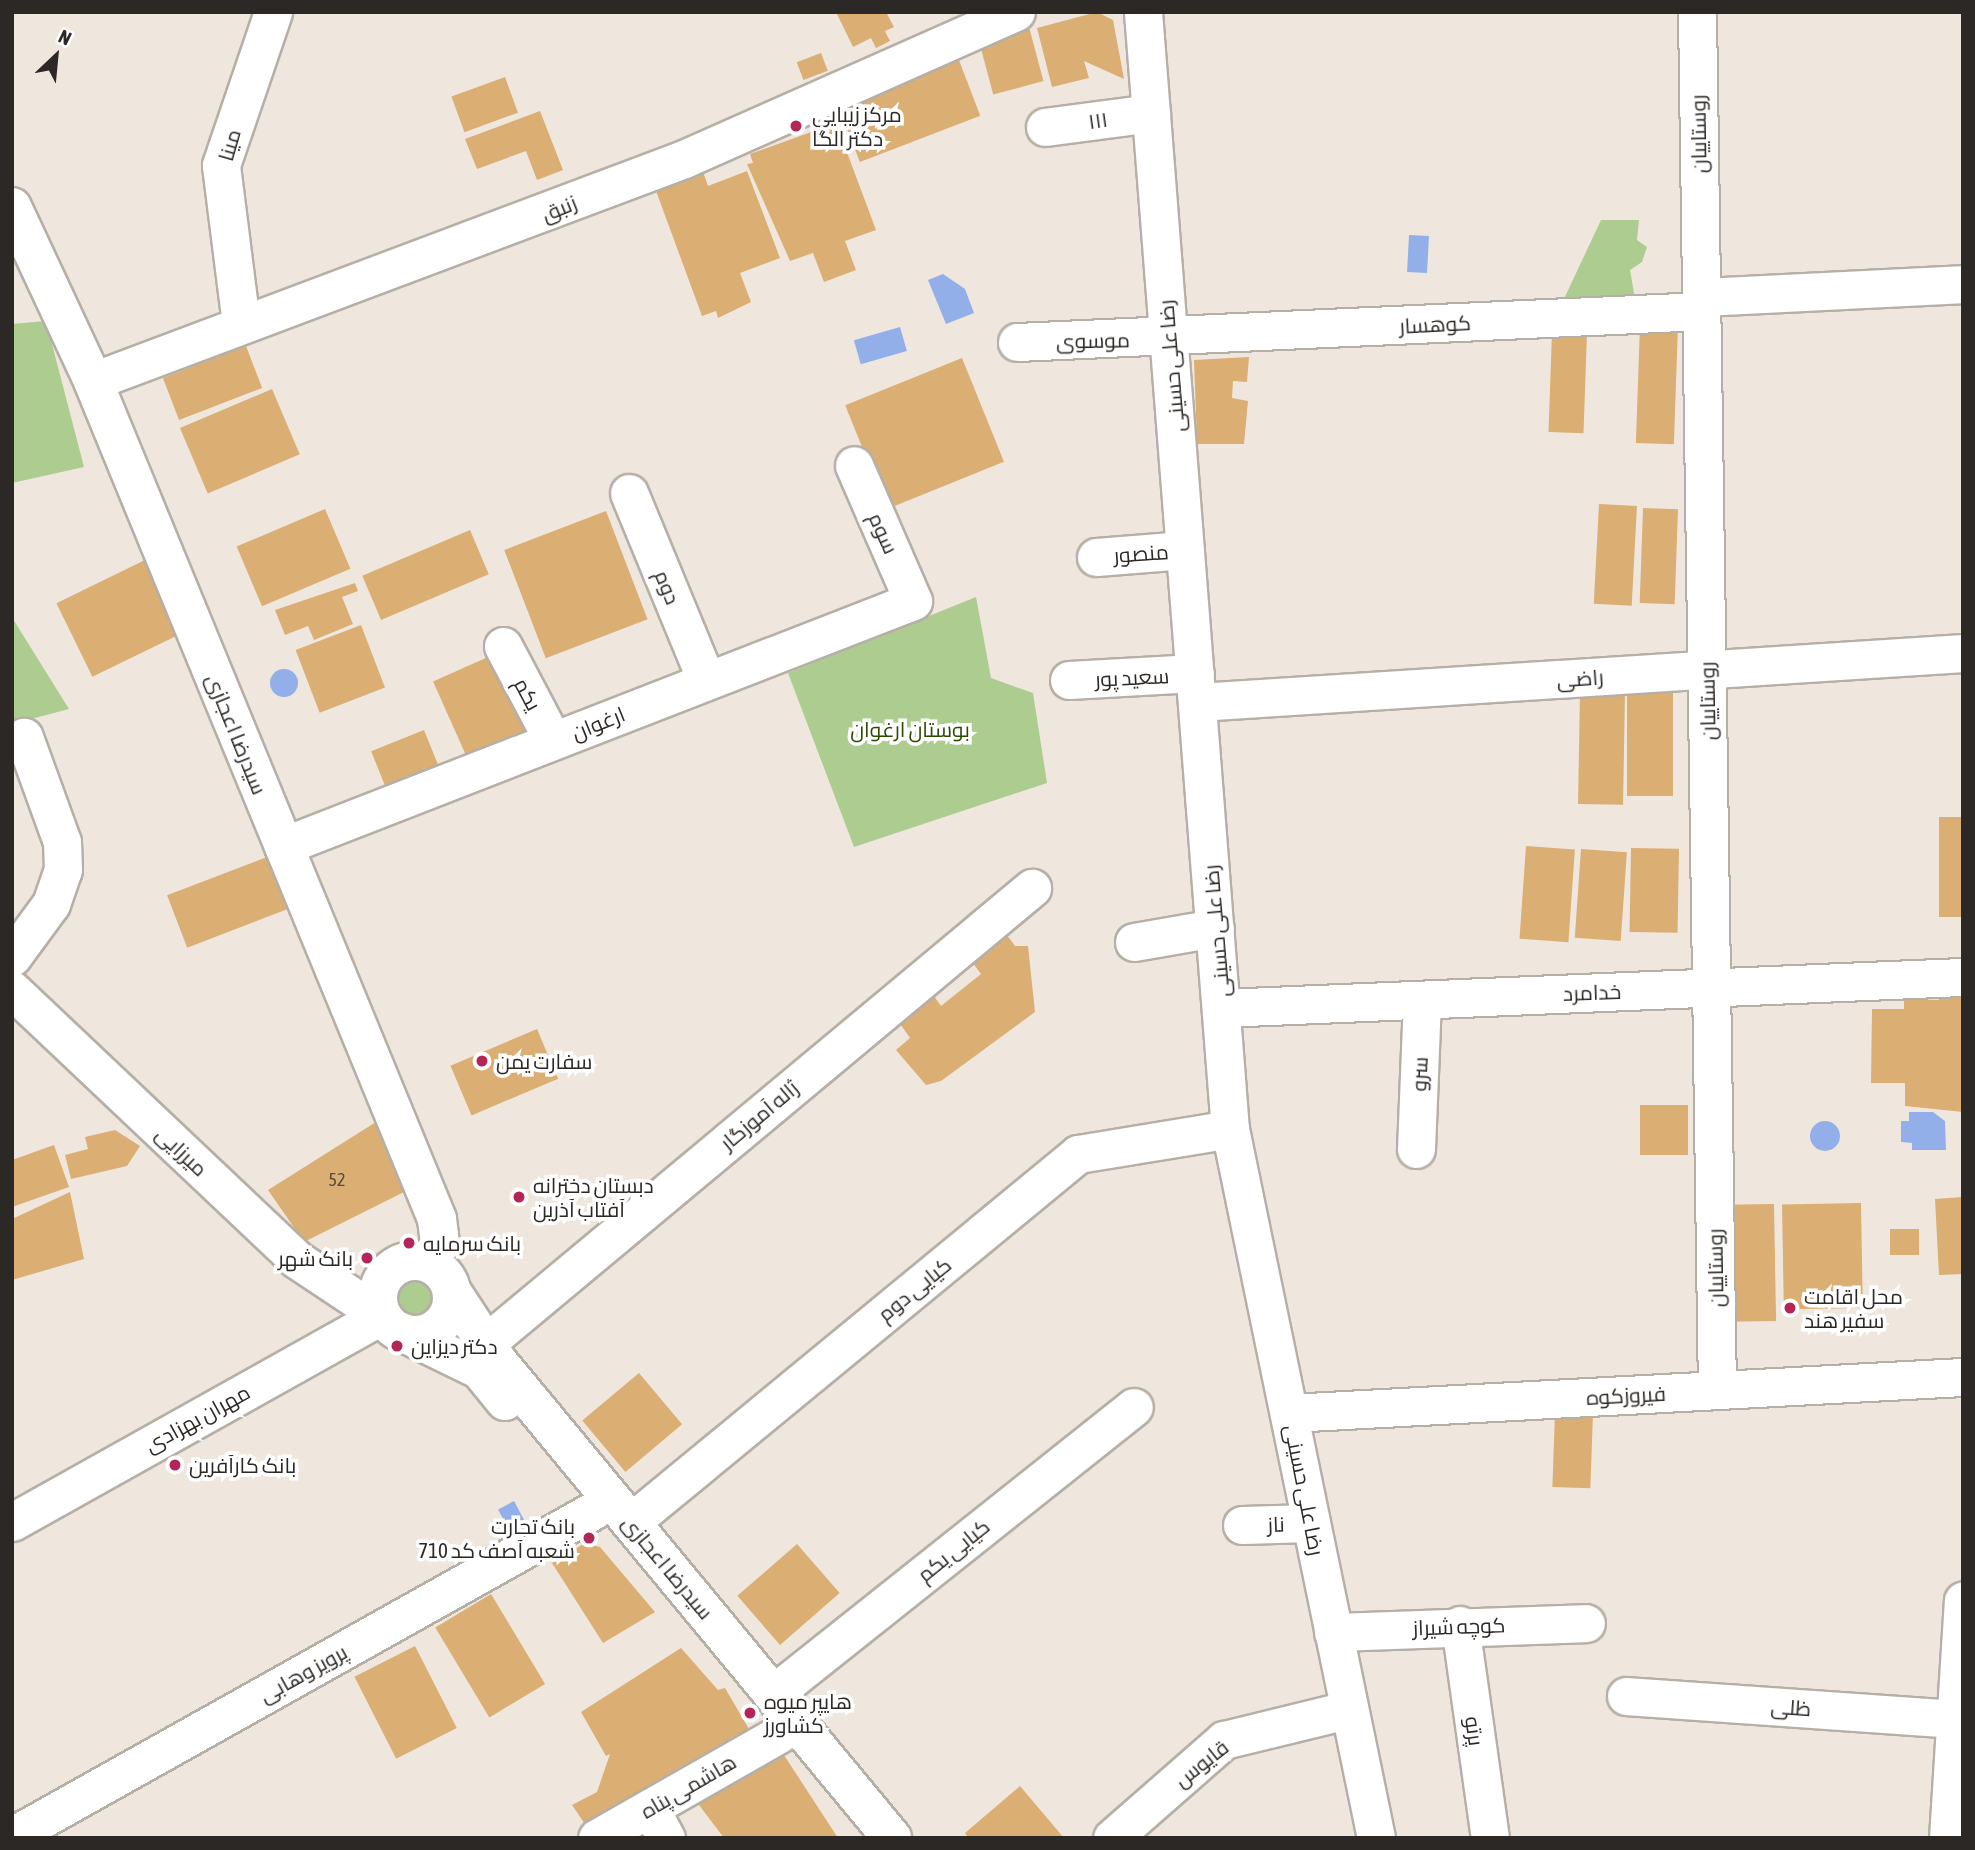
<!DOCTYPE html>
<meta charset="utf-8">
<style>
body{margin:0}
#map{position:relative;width:1975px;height:1850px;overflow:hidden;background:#efe7de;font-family:"Asap Condensed",Cairo,sans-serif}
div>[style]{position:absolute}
.green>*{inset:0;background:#accc90}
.round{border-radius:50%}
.water>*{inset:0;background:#92afea;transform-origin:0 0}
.building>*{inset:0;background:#dbae73;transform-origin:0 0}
.roads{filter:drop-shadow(2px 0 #b6afa6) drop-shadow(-2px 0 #b6afa6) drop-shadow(0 2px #b6afa6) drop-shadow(0 -2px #b6afa6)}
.minor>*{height:37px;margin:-18.5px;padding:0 18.5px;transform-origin:18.5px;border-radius:18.5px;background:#fff}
.major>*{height:38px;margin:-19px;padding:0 19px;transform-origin:19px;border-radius:19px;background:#fff}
.major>.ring{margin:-19px;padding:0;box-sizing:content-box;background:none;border:38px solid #fff;border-radius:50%}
.dots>*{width:19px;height:19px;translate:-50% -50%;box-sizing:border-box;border:4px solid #fff;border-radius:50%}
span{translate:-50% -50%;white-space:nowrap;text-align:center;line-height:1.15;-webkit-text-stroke:7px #fff;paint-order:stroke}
.number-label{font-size:18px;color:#574a38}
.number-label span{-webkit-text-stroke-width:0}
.poi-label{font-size:21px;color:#2b2825}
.left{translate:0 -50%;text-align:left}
.right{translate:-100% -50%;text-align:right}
.street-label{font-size:21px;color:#2b2825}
.park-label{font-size:21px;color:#2d4a03}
.frame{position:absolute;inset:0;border:14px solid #2b2825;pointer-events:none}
.north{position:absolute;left:21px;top:21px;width:70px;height:70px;-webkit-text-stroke:5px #fff;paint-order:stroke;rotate:26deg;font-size:19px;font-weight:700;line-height:28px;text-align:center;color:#2b2825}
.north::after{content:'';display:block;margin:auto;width:24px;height:32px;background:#2b2825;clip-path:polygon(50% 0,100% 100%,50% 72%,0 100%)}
</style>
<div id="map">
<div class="green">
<div style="clip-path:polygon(1601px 220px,1639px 220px,1637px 240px,1647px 247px,1642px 262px,1630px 270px,1635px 299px,1555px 318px)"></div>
<div style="clip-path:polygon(46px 321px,84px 467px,12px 483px,12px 324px)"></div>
<div style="clip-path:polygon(976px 597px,991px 678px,1033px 693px,1047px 783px,854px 847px,788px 673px)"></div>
<div style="clip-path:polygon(12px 618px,13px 619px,69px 709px,12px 724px)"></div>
<div class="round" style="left:387px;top:1268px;width:58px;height:58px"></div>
</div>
<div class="water">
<div style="left:1409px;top:235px;width:20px;height:37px;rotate:3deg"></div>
<div style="clip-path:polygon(943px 274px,965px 289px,974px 313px,946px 324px,928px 280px)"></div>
<div style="left:900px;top:327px;width:25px;height:48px;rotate:74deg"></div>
<div class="round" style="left:270px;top:669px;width:28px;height:28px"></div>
<div style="clip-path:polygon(1909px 1112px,1933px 1112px,1945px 1121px,1946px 1150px,1912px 1150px,1912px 1143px,1901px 1142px,1901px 1121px,1909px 1121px)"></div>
<div class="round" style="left:1810px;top:1121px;width:30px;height:30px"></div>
<div style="left:514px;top:1501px;width:34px;height:18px;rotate:62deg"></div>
</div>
<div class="building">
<div style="clip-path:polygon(836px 12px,886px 12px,894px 27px,885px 31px,890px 41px,876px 48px,871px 38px,853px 47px)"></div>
<div style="clip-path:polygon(1097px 12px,1113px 20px,1124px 79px,1084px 61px,1089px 78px,1052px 87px,1037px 28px)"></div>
<div style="left:1029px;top:27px;width:56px;height:52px;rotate:75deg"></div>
<div style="left:821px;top:53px;width:19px;height:26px;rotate:69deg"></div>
<div style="left:957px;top:55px;width:65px;height:129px;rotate:69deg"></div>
<div style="left:505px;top:77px;width:38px;height:57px;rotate:70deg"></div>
<div style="clip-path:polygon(540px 111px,563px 170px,537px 180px,526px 151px,477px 169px,465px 139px)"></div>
<div style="clip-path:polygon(836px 123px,876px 230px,845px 241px,856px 270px,824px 282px,813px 253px,790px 261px,747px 164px,753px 163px,750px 154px)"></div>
<div style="clip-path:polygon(700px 163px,708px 186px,747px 171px,780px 258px,740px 273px,751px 302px,718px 318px,716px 311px,702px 316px,652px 180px)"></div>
<div style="left:1640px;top:325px;width:38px;height:118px;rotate:2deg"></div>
<div style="left:1552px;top:332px;width:35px;height:100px;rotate:2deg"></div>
<div style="left:246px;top:346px;width:45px;height:89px;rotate:69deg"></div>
<div style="clip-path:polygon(1249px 357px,1247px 382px,1233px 381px,1232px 398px,1248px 401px,1244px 444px,1197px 444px,1194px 360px)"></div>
<div style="left:962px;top:358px;width:112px;height:126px;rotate:68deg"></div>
<div style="left:272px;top:389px;width:71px;height:100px;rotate:67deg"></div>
<div style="left:1599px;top:504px;width:38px;height:100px;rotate:3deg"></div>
<div style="left:1643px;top:508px;width:35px;height:95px;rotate:2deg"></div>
<div style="left:325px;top:509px;width:65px;height:96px;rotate:67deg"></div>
<div style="left:606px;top:511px;width:116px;height:109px;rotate:69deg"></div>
<div style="left:470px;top:530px;width:48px;height:117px;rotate:67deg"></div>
<div style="left:149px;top:558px;width:82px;height:103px;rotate:64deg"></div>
<div style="clip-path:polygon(355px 583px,358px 591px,342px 597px,353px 624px,314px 640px,308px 626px,285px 635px,275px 610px)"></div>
<div style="left:361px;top:625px;width:67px;height:70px;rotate:69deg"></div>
<div style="left:497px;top:653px;width:85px;height:70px;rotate:66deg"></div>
<div style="left:1673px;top:688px;width:108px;height:46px;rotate:90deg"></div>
<div style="left:1580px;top:692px;width:45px;height:112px;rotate:1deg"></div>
<div style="left:424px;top:730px;width:42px;height:57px;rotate:68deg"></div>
<div style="left:1963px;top:817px;width:100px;height:24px;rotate:90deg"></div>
<div style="left:1526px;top:846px;width:49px;height:93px;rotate:4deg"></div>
<div style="left:1631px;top:848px;width:48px;height:84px;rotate:1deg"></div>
<div style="left:1581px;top:849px;width:46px;height:89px;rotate:4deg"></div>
<div style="left:267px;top:857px;width:56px;height:107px;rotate:69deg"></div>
<div style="clip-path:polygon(1007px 935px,1015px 946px,1028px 946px,1035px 1012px,941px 1081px,926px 1085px,896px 1050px,910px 1038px,901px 1025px,934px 996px,941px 1006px,981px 974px,973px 963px)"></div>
<div style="clip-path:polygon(1939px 989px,1963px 989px,1963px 1112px,1905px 1106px,1905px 1083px,1871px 1083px,1872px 1009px,1904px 1009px,1904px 999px,1939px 1000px)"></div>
<div style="left:537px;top:1029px;width:54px;height:94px;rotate:67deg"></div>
<div style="left:1640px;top:1105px;width:48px;height:50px"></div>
<div style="clip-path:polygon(376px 1122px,404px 1192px,304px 1242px,268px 1190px)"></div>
<div style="clip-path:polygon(115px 1130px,140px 1146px,127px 1166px,71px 1179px,65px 1155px,88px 1149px,85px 1137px)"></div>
<div style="clip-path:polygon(54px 1145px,69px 1187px,12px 1207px,12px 1160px)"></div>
<div style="clip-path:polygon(70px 1192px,84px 1259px,12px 1280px,12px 1219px)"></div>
<div style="clip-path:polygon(1963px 1197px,1963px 1274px,1939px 1275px,1935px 1199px)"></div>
<div style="left:1861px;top:1203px;width:105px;height:79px;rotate:89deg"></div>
<div style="left:1774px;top:1204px;width:117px;height:50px;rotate:89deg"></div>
<div style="left:1890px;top:1229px;width:29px;height:26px"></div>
<div style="left:639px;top:1373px;width:67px;height:74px;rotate:50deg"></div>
<div style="left:1555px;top:1412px;width:38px;height:75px;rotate:2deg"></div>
<div style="clip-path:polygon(585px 1543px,600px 1547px,655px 1612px,603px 1643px,552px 1563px)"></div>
<div style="left:797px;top:1544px;width:65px;height:79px;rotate:49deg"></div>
<div style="left:491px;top:1594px;width:105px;height:65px;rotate:59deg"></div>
<div style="left:415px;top:1646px;width:92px;height:68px;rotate:63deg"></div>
<div style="clip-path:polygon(681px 1648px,718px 1690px,725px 1688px,749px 1729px,744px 1738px,587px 1827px,572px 1805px,597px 1792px,610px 1754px,606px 1756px,581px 1712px)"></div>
<div style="clip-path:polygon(782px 1752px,838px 1838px,724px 1838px,696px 1801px)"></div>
<div style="clip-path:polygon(1020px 1786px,1064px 1838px,968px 1838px,965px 1833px)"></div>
</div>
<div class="roads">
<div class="minor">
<div style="left:1143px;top:12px;width:1120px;rotate:85.55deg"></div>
<div style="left:1230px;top:1129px;width:724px;rotate:78.36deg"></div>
<div style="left:1697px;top:12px;width:1378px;rotate:89.17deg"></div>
<div style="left:1045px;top:127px;width:107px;rotate:-7.5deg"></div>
<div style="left:1701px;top:297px;width:262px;rotate:-2.8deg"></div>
<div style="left:241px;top:324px;width:160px;rotate:-97.2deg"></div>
<div style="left:221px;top:165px;width:162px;rotate:-71.2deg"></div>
<div style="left:1017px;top:342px;width:685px;rotate:-2.59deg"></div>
<div style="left:93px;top:381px;width:631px;rotate:-20.59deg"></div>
<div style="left:684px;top:159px;width:363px;rotate:-23.9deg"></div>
<div style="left:629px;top:493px;width:202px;rotate:67.6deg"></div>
<div style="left:1096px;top:557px;width:89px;rotate:-4.5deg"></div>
<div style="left:503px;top:646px;width:107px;rotate:62.2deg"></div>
<div style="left:1069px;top:680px;width:126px;rotate:-3.2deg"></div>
<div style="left:1198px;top:702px;width:767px;rotate:-3.66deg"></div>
<div style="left:283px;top:846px;width:676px;rotate:-21.25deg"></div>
<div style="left:913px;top:601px;width:148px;rotate:-113.5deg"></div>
<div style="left:1134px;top:942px;width:82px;rotate:-9.8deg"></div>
<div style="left:12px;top:957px;width:66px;rotate:-53.7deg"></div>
<div style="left:51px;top:904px;width:36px;rotate:-71deg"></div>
<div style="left:63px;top:870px;width:28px;rotate:-92deg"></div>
<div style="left:62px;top:842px;width:112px;rotate:-109.9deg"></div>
<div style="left:12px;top:990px;width:391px;rotate:43.4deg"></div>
<div style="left:296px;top:1259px;width:76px;rotate:33.7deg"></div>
<div style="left:1222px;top:1008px;width:742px;rotate:-2.4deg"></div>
<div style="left:1416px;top:1149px;width:149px;rotate:-87.7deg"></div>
<div style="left:486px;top:1343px;width:711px;rotate:-39.81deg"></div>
<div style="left:1289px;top:1413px;width:675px;rotate:-3.06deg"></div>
<div style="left:12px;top:1522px;width:424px;rotate:-29.2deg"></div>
<div style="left:631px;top:1522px;width:579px;rotate:-39.46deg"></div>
<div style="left:1078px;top:1154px;width:154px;rotate:-9.3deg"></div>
<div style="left:1242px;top:1525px;width:69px;rotate:-1.7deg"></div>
<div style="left:1460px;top:1625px;width:215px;rotate:82deg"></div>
<div style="left:1333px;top:1632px;width:253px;rotate:-2deg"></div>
<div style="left:773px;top:1694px;width:461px;rotate:-38.5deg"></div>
<div style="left:1626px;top:1696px;width:330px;rotate:4deg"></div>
<div style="left:650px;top:1808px;width:34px;rotate:62deg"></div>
<div style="left:12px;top:1836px;width:667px;rotate:-29.25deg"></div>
<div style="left:597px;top:1838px;width:210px;rotate:-29.7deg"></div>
<div style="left:1112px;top:1838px;width:149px;rotate:-41.2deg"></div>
<div style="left:1224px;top:1740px;width:127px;rotate:-13.7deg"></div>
<div style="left:1948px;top:1838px;width:238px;rotate:-86.4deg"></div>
</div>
<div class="major">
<div style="left:12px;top:207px;width:192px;rotate:65deg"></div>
<div style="left:93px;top:381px;width:906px;rotate:67.68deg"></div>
<div style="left:437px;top:1219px;width:24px;rotate:83deg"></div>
<div style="left:440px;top:1243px;width:23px;rotate:119deg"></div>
<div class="ring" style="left:378px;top:1261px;width:36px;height:36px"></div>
<div style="left:452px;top:1292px;width:84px;rotate:56.7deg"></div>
<div style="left:498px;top:1362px;width:618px;rotate:50.38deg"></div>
<div style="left:404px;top:1333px;width:85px;rotate:26deg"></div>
<div style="left:480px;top:1370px;width:40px;rotate:51deg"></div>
</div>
</div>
<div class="dots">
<div style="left:796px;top:126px;background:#b52658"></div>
<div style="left:482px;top:1061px;background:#b52658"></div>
<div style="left:519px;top:1197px;background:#b52658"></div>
<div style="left:409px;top:1243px;background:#b52658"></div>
<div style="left:367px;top:1258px;background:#b52658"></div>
<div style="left:1790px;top:1308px;background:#b52658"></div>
<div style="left:397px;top:1346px;background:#b52658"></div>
<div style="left:175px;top:1465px;background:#b52658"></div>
<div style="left:589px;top:1538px;background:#b52658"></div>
<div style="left:750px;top:1713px;background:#b52658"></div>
</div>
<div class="number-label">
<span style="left:337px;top:1180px">52</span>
</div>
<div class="poi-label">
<span class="left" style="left:812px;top:126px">مرکز زیبایی<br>دکتر الگا</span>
<span class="left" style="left:496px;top:1061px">سفارت یمن</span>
<span class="left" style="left:533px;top:1197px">دبستان دخترانه<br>آفتاب آذرین</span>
<span class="left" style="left:423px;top:1243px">بانک سرمایه</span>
<span class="right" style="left:353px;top:1258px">بانک شهر</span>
<span class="left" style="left:1804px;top:1308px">محل اقامت<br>سفیر هند</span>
<span class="left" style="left:411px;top:1346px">دکتر دیزاین</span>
<span class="left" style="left:189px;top:1465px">بانک کارآفرین</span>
<span class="right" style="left:575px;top:1538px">بانک تجارت<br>شعبه آصف کد 710</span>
<span class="left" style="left:764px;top:1713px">هایپر میوه<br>کشاورز</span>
</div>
<div class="street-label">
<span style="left:1098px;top:120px;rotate:-8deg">۱۱۱</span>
<span style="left:1698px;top:134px;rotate:-91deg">روستاییان</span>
<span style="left:229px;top:145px;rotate:-74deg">مینا</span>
<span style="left:559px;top:208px;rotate:-22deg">زنبق</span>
<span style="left:1435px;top:324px;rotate:-3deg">کوهسار</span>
<span style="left:1093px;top:340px;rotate:-1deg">موسوی</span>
<span style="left:1171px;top:366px;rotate:-95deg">رضا علی حسینی</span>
<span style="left:884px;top:533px;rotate:66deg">سوم</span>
<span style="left:1141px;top:553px;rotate:-4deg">منصور</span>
<span style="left:668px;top:587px;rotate:68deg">دوم</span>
<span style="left:1132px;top:677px;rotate:-3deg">سعید پور</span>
<span style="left:1580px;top:678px;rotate:-4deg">راضی</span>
<span style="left:528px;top:694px;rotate:62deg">یکم</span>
<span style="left:1707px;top:701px;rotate:-91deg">روستاییان</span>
<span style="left:598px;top:723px;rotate:-22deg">ارغوان</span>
<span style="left:237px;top:734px;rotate:68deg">سیدرضا اعجازی</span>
<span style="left:1216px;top:931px;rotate:-95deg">رضا علی حسینی</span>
<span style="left:1592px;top:992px;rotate:-2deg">خدامرد</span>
<span style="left:1419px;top:1074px;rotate:-87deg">سرو</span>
<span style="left:759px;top:1115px;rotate:-40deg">ژاله آموزگار</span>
<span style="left:182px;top:1151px;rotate:43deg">میرزایی</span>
<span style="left:1715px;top:1268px;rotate:-91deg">روستاییان</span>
<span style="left:914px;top:1289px;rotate:-39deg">کیایی دوم</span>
<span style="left:1626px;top:1395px;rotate:-3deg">فیروزکوه</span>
<span style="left:197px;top:1418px;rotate:-29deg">مهران بهزادی</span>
<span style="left:1305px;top:1490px;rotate:79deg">رضا علی حسینی</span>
<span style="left:1276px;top:1524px;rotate:-2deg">ناز</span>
<span style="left:953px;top:1550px;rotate:-39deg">کیایی یکم</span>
<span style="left:668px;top:1567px;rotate:50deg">سیدرضا اعجازی</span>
<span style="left:1459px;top:1626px;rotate:-2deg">کوچه شیراز</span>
<span style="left:303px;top:1673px;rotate:-29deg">پرویز وهابی</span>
<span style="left:1791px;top:1707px;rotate:4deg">ظلی</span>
<span style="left:1475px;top:1731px;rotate:82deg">پرتو</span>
<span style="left:1201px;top:1763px;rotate:-38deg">قایوس</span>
<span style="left:688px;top:1786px;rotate:-30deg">هاشمی پناه</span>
</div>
<div class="park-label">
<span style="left:910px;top:729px">بوستان ارغوان</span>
</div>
<div class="frame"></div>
<div class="north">N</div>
</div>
